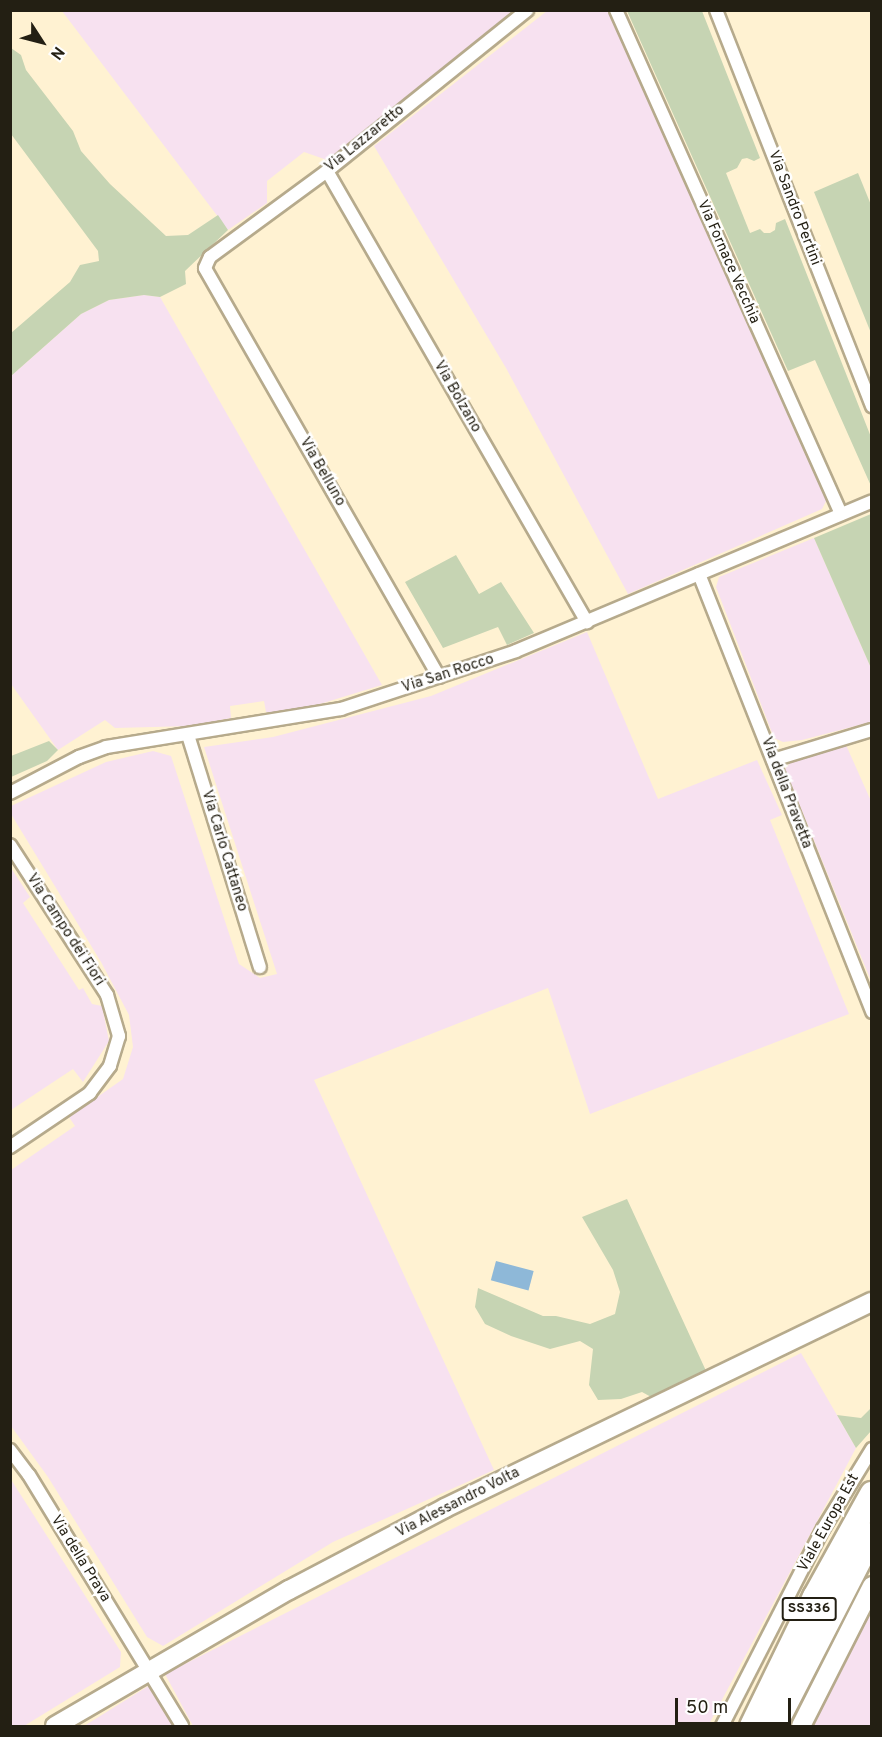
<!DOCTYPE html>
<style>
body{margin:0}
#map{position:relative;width:882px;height:1737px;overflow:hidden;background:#fff2d2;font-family:Overpass,sans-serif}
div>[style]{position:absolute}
.industrial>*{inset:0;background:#f7e1f0}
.green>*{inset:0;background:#c6d4b3}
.water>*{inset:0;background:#8eb8d8;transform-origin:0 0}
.roads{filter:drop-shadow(2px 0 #b6aa8c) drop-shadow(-2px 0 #b6aa8c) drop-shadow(0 2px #b6aa8c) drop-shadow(0 -2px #b6aa8c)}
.street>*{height:12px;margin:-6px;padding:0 6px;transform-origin:6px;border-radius:6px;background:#fff}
.secondary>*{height:18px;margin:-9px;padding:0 9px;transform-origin:9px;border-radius:9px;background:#fff}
.highway>*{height:24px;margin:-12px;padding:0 12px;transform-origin:12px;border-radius:12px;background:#fff}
span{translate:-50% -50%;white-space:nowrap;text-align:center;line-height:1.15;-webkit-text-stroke:5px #fff;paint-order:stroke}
.shield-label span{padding:2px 4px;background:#fff;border:2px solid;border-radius:4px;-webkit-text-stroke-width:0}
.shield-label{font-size:14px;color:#231f13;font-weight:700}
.street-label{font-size:15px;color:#231f13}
.frame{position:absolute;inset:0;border:12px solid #231f13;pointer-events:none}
.north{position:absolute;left:12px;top:12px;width:60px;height:60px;-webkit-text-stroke:4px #fff;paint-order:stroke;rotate:126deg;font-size:16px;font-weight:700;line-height:24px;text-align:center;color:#231f13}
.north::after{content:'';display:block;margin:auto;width:21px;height:27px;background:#231f13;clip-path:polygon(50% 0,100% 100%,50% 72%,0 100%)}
.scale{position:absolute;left:675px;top:1698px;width:116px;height:27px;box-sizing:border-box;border:3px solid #231f13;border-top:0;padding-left:8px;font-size:18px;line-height:21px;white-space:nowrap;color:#231f13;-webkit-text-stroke:4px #fff;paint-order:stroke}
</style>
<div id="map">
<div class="industrial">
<div style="clip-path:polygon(62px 11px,518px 11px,327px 160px,304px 152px,267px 181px,267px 203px,228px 230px)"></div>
<div style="clip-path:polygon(547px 11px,608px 11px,827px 499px,822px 509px,628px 594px,506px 368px,374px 146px)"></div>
<div style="clip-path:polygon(144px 295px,160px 297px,382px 685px,320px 704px,281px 712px,266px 712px,264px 701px,230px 706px,231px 718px,191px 726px,115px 728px,105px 720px,58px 750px,11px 684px,11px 376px,81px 314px,109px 300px)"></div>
<div style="clip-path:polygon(814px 538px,871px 668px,871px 722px,802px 740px,783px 742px,774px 738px,716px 587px,719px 577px)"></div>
<div style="clip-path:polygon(587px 632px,658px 799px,757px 760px,782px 815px,770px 820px,849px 1014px,590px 1114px,548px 988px,314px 1080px,494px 1470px,333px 1542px,163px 1646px,147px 1637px,48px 1477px,11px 1426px,11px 1170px,75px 1126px,69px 1117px,123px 1079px,133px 1047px,129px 1015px,101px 962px,11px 814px,11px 806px,106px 762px,153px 751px,171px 756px,239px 964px,260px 978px,277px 974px,204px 747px,273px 737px,431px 696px)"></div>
<div style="clip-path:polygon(846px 745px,871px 801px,871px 981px,785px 769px,790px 763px)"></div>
<div style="clip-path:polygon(11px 868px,30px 897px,23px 903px,79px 990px,83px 988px,92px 1004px,102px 1006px,109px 1041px,83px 1082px,73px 1069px,11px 1110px)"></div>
<div style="clip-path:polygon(801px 1353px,856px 1448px,708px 1726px,193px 1726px,165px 1674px)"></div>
<div style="clip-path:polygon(10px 1478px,121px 1652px,120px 1667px,24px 1726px,11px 1726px)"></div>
<div style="clip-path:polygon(871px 1605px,871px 1726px,812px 1726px,827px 1697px)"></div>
<div style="clip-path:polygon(150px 1685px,173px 1726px,84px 1726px)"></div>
</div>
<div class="green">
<div style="clip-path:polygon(627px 11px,702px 11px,760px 158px,754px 161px,747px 158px,742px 159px,737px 168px,726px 173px,750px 233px,760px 229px,764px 233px,770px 233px,775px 230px,776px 223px,785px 219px,871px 437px,871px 486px,815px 360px,788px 371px)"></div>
<div style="clip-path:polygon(11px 48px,21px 55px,26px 70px,73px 131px,81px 151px,110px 184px,166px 236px,188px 235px,218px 215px,228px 230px,185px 271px,186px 284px,160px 297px,144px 295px,109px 300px,81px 314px,11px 376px,11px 333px,70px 282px,80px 265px,99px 261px,98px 251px,11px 134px)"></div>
<div style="clip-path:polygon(858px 173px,871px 205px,871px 333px,814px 192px)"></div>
<div style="clip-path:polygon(871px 514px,871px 668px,814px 538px)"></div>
<div style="clip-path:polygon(456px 555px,479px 594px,501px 582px,534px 633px,507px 645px,498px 627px,443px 648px,405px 582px)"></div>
<div style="clip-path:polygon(49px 741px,58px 750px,47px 761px,11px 777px,11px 756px)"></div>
<div style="clip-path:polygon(627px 1199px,707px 1373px,653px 1398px,642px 1392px,621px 1399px,598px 1400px,589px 1385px,593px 1349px,580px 1341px,550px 1349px,511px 1336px,485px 1324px,475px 1307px,478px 1288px,543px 1316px,556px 1316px,590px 1324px,615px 1314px,620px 1292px,613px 1270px,582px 1217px)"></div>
<div style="clip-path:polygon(871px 1408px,871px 1431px,856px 1448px,837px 1415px,861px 1418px)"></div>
</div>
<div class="water">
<div style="left:496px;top:1261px;width:39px;height:20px;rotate:15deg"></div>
</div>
<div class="roads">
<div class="street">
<div style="left:616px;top:10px;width:552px;rotate:65.94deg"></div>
<div style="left:716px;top:10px;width:426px;rotate:68.5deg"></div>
<div style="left:327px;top:171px;width:521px;rotate:60.04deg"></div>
<div style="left:699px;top:574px;width:471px;rotate:68.4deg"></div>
<div style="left:439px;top:677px;width:471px;rotate:-119.8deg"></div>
<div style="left:205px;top:268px;width:12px;rotate:-66deg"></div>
<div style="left:210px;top:257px;width:145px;rotate:-36.3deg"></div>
<div style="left:327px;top:171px;width:257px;rotate:-38.8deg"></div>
<div style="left:188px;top:735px;width:243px;rotate:72.8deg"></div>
<div style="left:773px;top:760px;width:103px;rotate:-16.9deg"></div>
<div style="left:10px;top:793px;width:78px;rotate:-27.6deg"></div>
<div style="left:79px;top:757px;width:29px;rotate:-20deg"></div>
<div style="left:106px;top:747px;width:238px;rotate:-9.2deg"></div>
<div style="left:341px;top:709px;width:184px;rotate:-18.3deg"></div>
<div style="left:516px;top:651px;width:386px;rotate:-22.8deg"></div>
<div style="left:10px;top:845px;width:179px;rotate:57.1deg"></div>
<div style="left:107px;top:995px;width:43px;rotate:73.7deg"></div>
<div style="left:119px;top:1036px;width:31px;rotate:107deg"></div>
<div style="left:110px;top:1066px;width:34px;rotate:127deg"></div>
<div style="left:90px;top:1093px;width:97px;rotate:146deg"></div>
<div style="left:10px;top:1450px;width:31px;rotate:53deg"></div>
<div style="left:29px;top:1475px;width:294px;rotate:58.6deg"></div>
<div style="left:722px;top:1726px;width:221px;rotate:-62.9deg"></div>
<div style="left:823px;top:1529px;width:94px;rotate:-58.5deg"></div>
</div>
<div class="secondary">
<div style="left:55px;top:1726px;width:271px;rotate:-30.2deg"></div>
<div style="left:289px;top:1590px;width:176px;rotate:-27.7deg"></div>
<div style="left:445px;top:1508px;width:474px;rotate:-25.8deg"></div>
<div style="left:801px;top:1726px;width:157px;rotate:-63.1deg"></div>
</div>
<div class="highway">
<div style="left:752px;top:1726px;width:144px;rotate:-64deg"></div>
<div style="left:815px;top:1597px;width:118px;rotate:-61deg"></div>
<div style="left:774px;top:1726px;width:215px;rotate:-62.8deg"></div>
</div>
</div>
<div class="shield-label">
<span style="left:809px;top:1609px">SS336</span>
</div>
<div class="street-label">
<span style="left:365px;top:139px;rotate:-39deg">Via Lazzaretto</span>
<span style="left:794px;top:208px;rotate:69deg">Via Sandro Pertini</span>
<span style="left:728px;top:262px;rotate:66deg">Via Fornace Vecchia</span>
<span style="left:457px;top:397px;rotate:60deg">Via Bolzano</span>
<span style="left:322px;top:472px;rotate:60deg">Via Belluno</span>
<span style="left:448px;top:674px;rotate:-18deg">Via San Rocco</span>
<span style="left:786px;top:793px;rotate:69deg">Via della Pravetta</span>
<span style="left:224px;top:851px;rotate:73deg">Via Carlo Cattaneo</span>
<span style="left:65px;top:930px;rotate:57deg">Via Campo dei Fiori</span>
<span style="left:458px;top:1503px;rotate:-27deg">Via Alessandro Volta</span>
<span style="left:829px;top:1523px;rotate:-61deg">Viale Europa Est</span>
<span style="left:80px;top:1559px;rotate:58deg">Via della Prava</span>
</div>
<div class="frame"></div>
<div class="north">N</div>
<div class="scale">50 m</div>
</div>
